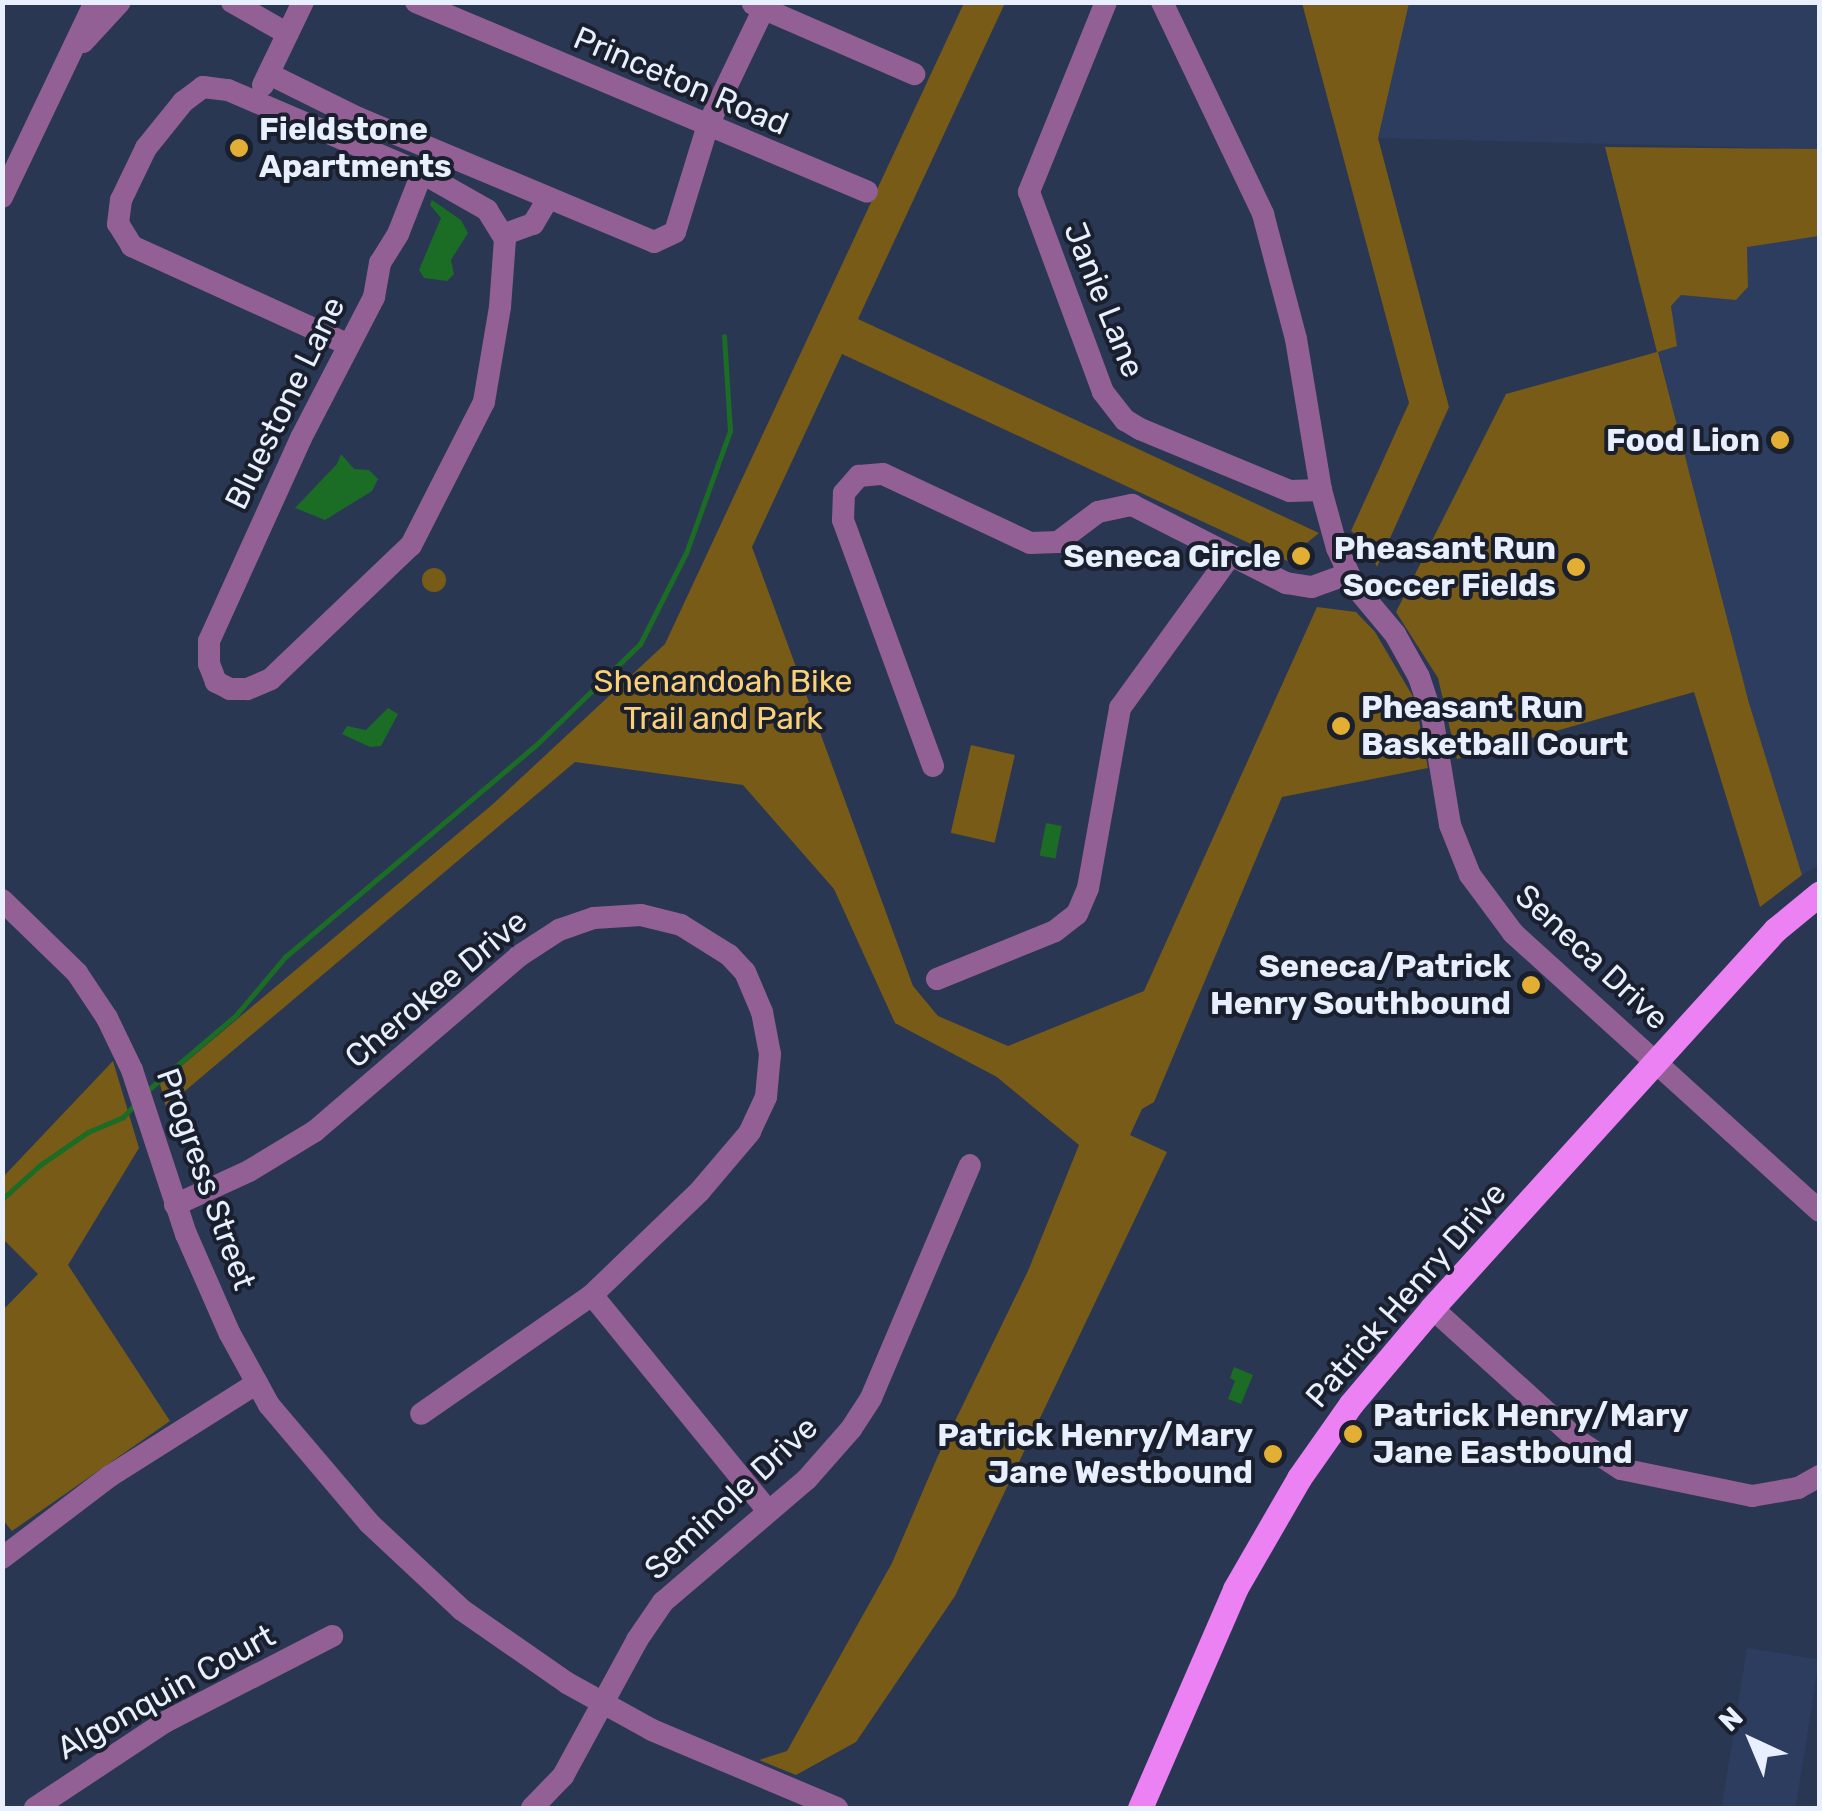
<!DOCTYPE html>
<style>
body{margin:0}
#map{position:relative;width:1822px;height:1811px;overflow:hidden;background:#2a3753;font-family:Rubik,sans-serif}
div>[style]{position:absolute}
.built>*{inset:0;background:#2d3d60;transform-origin:0 0}
.green>*{inset:0;background:#775b16;transform-origin:0 0}
.round{border-radius:50%}
.water>*{inset:0;background:#1b6c25;transform-origin:0 0}
.stream>*{height:5px;margin:-2.5px;padding:0 2.5px;transform-origin:2.5px;border-radius:2.5px;background:#1b6c25}
.minor>*{height:22px;margin:-11px;padding:0 11px;transform-origin:11px;border-radius:11px;background:#936096}
.major>*{height:25px;margin:-12.5px;padding:0 12.5px;transform-origin:12.5px;border-radius:12.5px;background:#ec81f3}
.dots>*{width:28px;height:28px;translate:-50% -50%;box-sizing:border-box;border:5px solid #191f2c;border-radius:50%}
span{translate:-50% -50%;white-space:nowrap;text-align:center;line-height:1.15;-webkit-text-stroke:8px #191f2c;paint-order:stroke}
.street-label{font-size:32px;color:#e8effe}
.poi-label{font-size:32px;color:#e8effe;font-weight:700}
.left{translate:0 -50%;text-align:left}
.right{translate:-100% -50%;text-align:right}
.park-label{font-size:32px;color:#fad179}
.frame{position:absolute;inset:0;border:5px solid #e8effe;pointer-events:none}
.north{position:absolute;left:1702px;top:1691px;width:100px;height:100px;-webkit-text-stroke:8px #191f2c;paint-order:stroke;rotate:316deg;font-size:28px;font-weight:700;line-height:40px;text-align:center;color:#e8effe}
.north::after{content:'';display:block;margin:auto;width:35px;height:45px;background:#e8effe;clip-path:polygon(50% 0,100% 100%,50% 72%,0 100%)}
</style>
<div id="map">
<div class="built">
<div style="clip-path:polygon(1342px 3px,1819px 3px,1819px 149px,1378px 138px)"></div>
<div style="clip-path:polygon(1819px 236px,1820px 864px,1802px 875px,1749px 703px,1658px 352px,1676px 346px,1671px 305px,1681px 294px,1736px 300px,1748px 287px,1747px 246px)"></div>
<div style="left:1747px;top:1648px;width:73px;height:160px;rotate:9deg"></div>
</div>
<div class="green">
<div style="clip-path:polygon(964px 3px,1005px 3px,858px 319px,1319px 533px,1303px 546px,1296px 565px,842px 354px,752px 547px,913px 986px,938px 1016px,1008px 1046px,1144px 991px,1317px 607px,1356px 612px,1375px 632px,1415px 700px,1428px 768px,1282px 797px,1154px 1102px,1142px 1109px,1130px 1135px,1167px 1152px,955px 1596px,856px 1742px,796px 1775px,759px 1760px,787px 1751px,892px 1563px,937px 1458px,1028px 1271px,1079px 1145px,997px 1077px,895px 1023px,834px 889px,743px 785px,575px 762px,166px 1107px,160px 1084px,493px 804px,665px 644px)"></div>
<div style="clip-path:polygon(1302px 3px,1409px 3px,1378px 138px,1449px 407px,1377px 567px,1366px 541px,1351px 531px,1409px 403px)"></div>
<div style="clip-path:polygon(1605px 147px,1819px 149px,1819px 236px,1747px 247px,1748px 287px,1736px 300px,1681px 295px,1671px 306px,1677px 346px,1658px 352px,1749px 703px,1802px 875px,1760px 907px,1694px 692px,1457px 759px,1438px 678px,1396px 612px,1506px 394px,1657px 352px)"></div>
<div class="round" style="left:422px;top:568px;width:24px;height:24px"></div>
<div style="left:971px;top:745px;width:45px;height:90px;rotate:13deg"></div>
<div style="clip-path:polygon(113px 1061px,139px 1148px,68px 1265px,170px 1421px,12px 1531px,2px 1519px,3px 1310px,38px 1274px,3px 1239px,3px 1177px)"></div>
</div>
<div class="water">
<div style="clip-path:polygon(432px 200px,461px 220px,468px 233px,451px 260px,454px 274px,447px 281px,424px 278px,419px 270px,441px 218px,430px 205px)"></div>
<div style="clip-path:polygon(341px 454px,354px 469px,369px 470px,378px 479px,372px 491px,325px 520px,295px 508px,337px 464px)"></div>
<div style="clip-path:polygon(388px 708px,398px 714px,381px 746px,370px 747px,342px 734px,347px 726px,366px 730px)"></div>
<div style="left:1046px;top:823px;width:16px;height:33px;rotate:11deg"></div>
<div style="clip-path:polygon(1234px 1367px,1253px 1375px,1241px 1404px,1228px 1399px,1235px 1381px,1230px 1378px)"></div>
</div>
<div class="stream">
<div style="left:148px;top:1090px;width:116px;rotate:-40.4deg"></div>
<div style="left:236px;top:1015px;width:76px;rotate:-49.8deg"></div>
<div style="left:285px;top:957px;width:330px;rotate:-40.2deg"></div>
<div style="left:537px;top:744px;width:144px;rotate:-44.2deg"></div>
<div style="left:640px;top:644px;width:102px;rotate:-63.2deg"></div>
<div style="left:686px;top:553px;width:130px;rotate:-70.2deg"></div>
<div style="left:730px;top:431px;width:95px;rotate:-93.6deg"></div>
<div style="left:2px;top:1199px;width:51px;rotate:-41.8deg"></div>
<div style="left:40px;top:1165px;width:58px;rotate:-34.5deg"></div>
<div style="left:88px;top:1132px;width:38px;rotate:-23deg"></div>
<div style="left:123px;top:1117px;width:21px;rotate:-47deg"></div>
</div>
<div class="minor">
<div style="left:232px;top:2px;width:64px;rotate:29.7deg"></div>
<div style="left:416px;top:2px;width:489px;rotate:22.8deg"></div>
<div style="left:1106px;top:2px;width:205px;rotate:112.1deg"></div>
<div style="left:1029px;top:192px;width:213px;rotate:69.7deg"></div>
<div style="left:1103px;top:392px;width:36px;rotate:52deg"></div>
<div style="left:1125px;top:420px;width:17px;rotate:31deg"></div>
<div style="left:1140px;top:429px;width:162px;rotate:22.5deg"></div>
<div style="left:1290px;top:491px;width:31px;rotate:-2deg"></div>
<div style="left:1162px;top:2px;width:235px;rotate:64.5deg"></div>
<div style="left:1263px;top:214px;width:129px;rotate:75.2deg"></div>
<div style="left:1296px;top:339px;width:153px;rotate:80.6deg"></div>
<div style="left:1321px;top:490px;width:60px;rotate:74.6deg"></div>
<div style="left:1337px;top:548px;width:41px;rotate:65.3deg"></div>
<div style="left:1354px;top:585px;width:64px;rotate:50.1deg"></div>
<div style="left:1395px;top:634px;width:49px;rotate:60.8deg"></div>
<div style="left:1419px;top:677px;width:41px;rotate:71.6deg"></div>
<div style="left:1432px;top:716px;width:110px;rotate:80.6deg"></div>
<div style="left:1450px;top:825px;width:54px;rotate:68.2deg"></div>
<div style="left:1470px;top:875px;width:72px;rotate:53.4deg"></div>
<div style="left:1513px;top:933px;width:414px;rotate:42.2deg"></div>
<div style="left:753px;top:4px;width:176px;rotate:23.5deg"></div>
<div style="left:83px;top:42px;width:54px;rotate:-47.2deg"></div>
<div style="left:269px;top:74px;width:99px;rotate:26.3deg"></div>
<div style="left:358px;top:118px;width:321px;rotate:22.7deg"></div>
<div style="left:654px;top:242px;width:23px;rotate:-25deg"></div>
<div style="left:675px;top:232px;width:112px;rotate:-72.9deg"></div>
<div style="left:708px;top:125px;width:136px;rotate:-64.4deg"></div>
<div style="left:263px;top:85px;width:92px;rotate:-64.3deg"></div>
<div style="left:2px;top:197px;width:216px;rotate:-64.5deg"></div>
<div style="left:505px;top:234px;width:30px;rotate:-20deg"></div>
<div style="left:533px;top:224px;width:29px;rotate:-59deg"></div>
<div style="left:349px;top:345px;width:239px;rotate:-155.5deg"></div>
<div style="left:132px;top:246px;width:26px;rotate:-122deg"></div>
<div style="left:118px;top:224px;width:24px;rotate:-83deg"></div>
<div style="left:121px;top:200px;width:58px;rotate:-64.3deg"></div>
<div style="left:146px;top:148px;width:59px;rotate:-51.2deg"></div>
<div style="left:183px;top:102px;width:25px;rotate:-37deg"></div>
<div style="left:203px;top:87px;width:25px;rotate:7deg"></div>
<div style="left:228px;top:90px;width:211px;rotate:23.2deg"></div>
<div style="left:422px;top:173px;width:75px;rotate:29.6deg"></div>
<div style="left:487px;top:210px;width:34px;rotate:58deg"></div>
<div style="left:505px;top:239px;width:68px;rotate:94.2deg"></div>
<div style="left:500px;top:307px;width:96px;rotate:99.6deg"></div>
<div style="left:484px;top:402px;width:161px;rotate:117deg"></div>
<div style="left:411px;top:545px;width:194px;rotate:136.3deg"></div>
<div style="left:271px;top:679px;width:26px;rotate:157deg"></div>
<div style="left:247px;top:689px;width:17px;rotate:180deg"></div>
<div style="left:230px;top:689px;width:16px;rotate:-153deg"></div>
<div style="left:216px;top:682px;width:19px;rotate:-111deg"></div>
<div style="left:209px;top:664px;width:23px;rotate:-90deg"></div>
<div style="left:209px;top:641px;width:223px;rotate:-65.6deg"></div>
<div style="left:301px;top:438px;width:159px;rotate:-62.6deg"></div>
<div style="left:374px;top:297px;width:35px;rotate:-80deg"></div>
<div style="left:380px;top:263px;width:34px;rotate:-58deg"></div>
<div style="left:398px;top:234px;width:66px;rotate:-68.5deg"></div>
<div style="left:933px;top:766px;width:262px;rotate:-110.1deg"></div>
<div style="left:843px;top:520px;width:27px;rotate:-88deg"></div>
<div style="left:844px;top:493px;width:23px;rotate:-49deg"></div>
<div style="left:859px;top:476px;width:24px;rotate:-5deg"></div>
<div style="left:883px;top:474px;width:162px;rotate:25.1deg"></div>
<div style="left:1030px;top:543px;width:28px;rotate:-2deg"></div>
<div style="left:1058px;top:542px;width:50px;rotate:-36.9deg"></div>
<div style="left:1098px;top:512px;width:35px;rotate:-12deg"></div>
<div style="left:1132px;top:505px;width:173px;rotate:26.9deg"></div>
<div style="left:1286px;top:583px;width:26px;rotate:9deg"></div>
<div style="left:1312px;top:587px;width:37px;rotate:-20deg"></div>
<div style="left:2px;top:900px;width:105px;rotate:44.2deg"></div>
<div style="left:77px;top:973px;width:54px;rotate:56.3deg"></div>
<div style="left:107px;top:1018px;width:58px;rotate:64.3deg"></div>
<div style="left:132px;top:1070px;width:173px;rotate:71.8deg"></div>
<div style="left:186px;top:1234px;width:109px;rotate:66.3deg"></div>
<div style="left:230px;top:1334px;width:81px;rotate:61.2deg"></div>
<div style="left:269px;top:1405px;width:155px;rotate:49.7deg"></div>
<div style="left:369px;top:1523px;width:127px;rotate:43.1deg"></div>
<div style="left:462px;top:1610px;width:128px;rotate:34.8deg"></div>
<div style="left:567px;top:1683px;width:97px;rotate:28.9deg"></div>
<div style="left:652px;top:1730px;width:201px;rotate:22.9deg"></div>
<div style="left:937px;top:979px;width:127px;rotate:-22.1deg"></div>
<div style="left:1055px;top:931px;width:28px;rotate:-38deg"></div>
<div style="left:1077px;top:914px;width:28px;rotate:-67deg"></div>
<div style="left:1088px;top:888px;width:183px;rotate:-79.9deg"></div>
<div style="left:1120px;top:708px;width:188px;rotate:-54.1deg"></div>
<div style="left:175px;top:1205px;width:81px;rotate:-24.7deg"></div>
<div style="left:249px;top:1171px;width:77px;rotate:-31.2deg"></div>
<div style="left:315px;top:1131px;width:269px;rotate:-40.6deg"></div>
<div style="left:519px;top:956px;width:48px;rotate:-33deg"></div>
<div style="left:559px;top:930px;width:37px;rotate:-19deg"></div>
<div style="left:594px;top:918px;width:47px;rotate:-3.7deg"></div>
<div style="left:641px;top:915px;width:41px;rotate:14deg"></div>
<div style="left:681px;top:925px;width:57px;rotate:32deg"></div>
<div style="left:729px;top:955px;width:23px;rotate:47deg"></div>
<div style="left:745px;top:972px;width:43px;rotate:67deg"></div>
<div style="left:762px;top:1012px;width:43px;rotate:79.2deg"></div>
<div style="left:770px;top:1054px;width:43px;rotate:95.3deg"></div>
<div style="left:766px;top:1097px;width:38px;rotate:115deg"></div>
<div style="left:750px;top:1132px;width:77px;rotate:130.3deg"></div>
<div style="left:700px;top:1191px;width:150px;rotate:136.1deg"></div>
<div style="left:592px;top:1295px;width:208px;rotate:145.2deg"></div>
<div style="left:592px;top:1295px;width:279px;rotate:50.8deg"></div>
<div style="left:1432px;top:1308px;width:200px;rotate:42.2deg"></div>
<div style="left:1580px;top:1442px;width:49px;rotate:33.4deg"></div>
<div style="left:1621px;top:1469px;width:134px;rotate:11.6deg"></div>
<div style="left:1752px;top:1496px;width:47px;rotate:-9.9deg"></div>
<div style="left:1798px;top:1488px;width:25px;rotate:-29deg"></div>
<div style="left:2px;top:1558px;width:136px;rotate:-37.2deg"></div>
<div style="left:110px;top:1476px;width:174px;rotate:-32.3deg"></div>
<div style="left:35px;top:1808px;width:156px;rotate:-33.5deg"></div>
<div style="left:165px;top:1722px;width:188px;rotate:-27.2deg"></div>
<div style="left:532px;top:1808px;width:45px;rotate:-45.9deg"></div>
<div style="left:563px;top:1776px;width:155px;rotate:-61.4deg"></div>
<div style="left:637px;top:1640px;width:46px;rotate:-55.6deg"></div>
<div style="left:663px;top:1602px;width:189px;rotate:-40.5deg"></div>
<div style="left:807px;top:1479px;width:67px;rotate:-48.7deg"></div>
<div style="left:851px;top:1429px;width:37px;rotate:-57deg"></div>
<div style="left:871px;top:1398px;width:253px;rotate:-67deg"></div>
</div>
<div class="major">
<div style="left:1140px;top:1808px;width:239px;rotate:-66.5deg"></div>
<div style="left:1235px;top:1589px;width:128px;rotate:-60deg"></div>
<div style="left:1299px;top:1478px;width:90px;rotate:-54.9deg"></div>
<div style="left:1351px;top:1404px;width:126px;rotate:-49.8deg"></div>
<div style="left:1432px;top:1308px;width:510px;rotate:-47.78deg"></div>
<div style="left:1775px;top:930px;width:58px;rotate:-39.4deg"></div>
</div>
<div class="dots">
<div style="left:239px;top:148px;background:#e2af34"></div>
<div style="left:1780px;top:440px;background:#e2af34"></div>
<div style="left:1301px;top:556px;background:#e2af34"></div>
<div style="left:1576px;top:567px;background:#e2af34"></div>
<div style="left:1341px;top:726px;background:#e2af34"></div>
<div style="left:1531px;top:985px;background:#e2af34"></div>
<div style="left:1353px;top:1434px;background:#e2af34"></div>
<div style="left:1273px;top:1454px;background:#e2af34"></div>
</div>
<div class="street-label">
<span style="left:681px;top:81px;rotate:23deg">Princeton Road</span>
<span style="left:1104px;top:300px;rotate:68deg">Janie Lane</span>
<span style="left:285px;top:403px;rotate:-64deg">Bluestone Lane</span>
<span style="left:1592px;top:957px;rotate:43deg">Seneca Drive</span>
<span style="left:436px;top:989px;rotate:-40deg">Cherokee Drive</span>
<span style="left:206px;top:1179px;rotate:70deg">Progress Street</span>
<span style="left:1406px;top:1295px;rotate:-49deg">Patrick Henry Drive</span>
<span style="left:731px;top:1498px;rotate:-43deg">Seminole Drive</span>
<span style="left:166px;top:1692px;rotate:-29deg">Algonquin Court</span>
</div>
<div class="poi-label">
<span class="left" style="left:259px;top:148px">Fieldstone<br>Apartments</span>
<span class="right" style="left:1760px;top:440px">Food Lion</span>
<span class="right" style="left:1556px;top:567px">Pheasant Run<br>Soccer Fields</span>
<span class="right" style="left:1281px;top:556px">Seneca Circle</span>
<span class="left" style="left:1361px;top:726px">Pheasant Run<br>Basketball Court</span>
<span class="right" style="left:1511px;top:985px">Seneca/Patrick<br>Henry Southbound</span>
<span class="left" style="left:1373px;top:1434px">Patrick Henry/Mary<br>Jane Eastbound</span>
<span class="right" style="left:1253px;top:1454px">Patrick Henry/Mary<br>Jane Westbound</span>
</div>
<div class="park-label">
<span style="left:723px;top:700px">Shenandoah Bike<br>Trail and Park</span>
</div>
<div class="frame"></div>
<div class="north">N</div>
</div>
